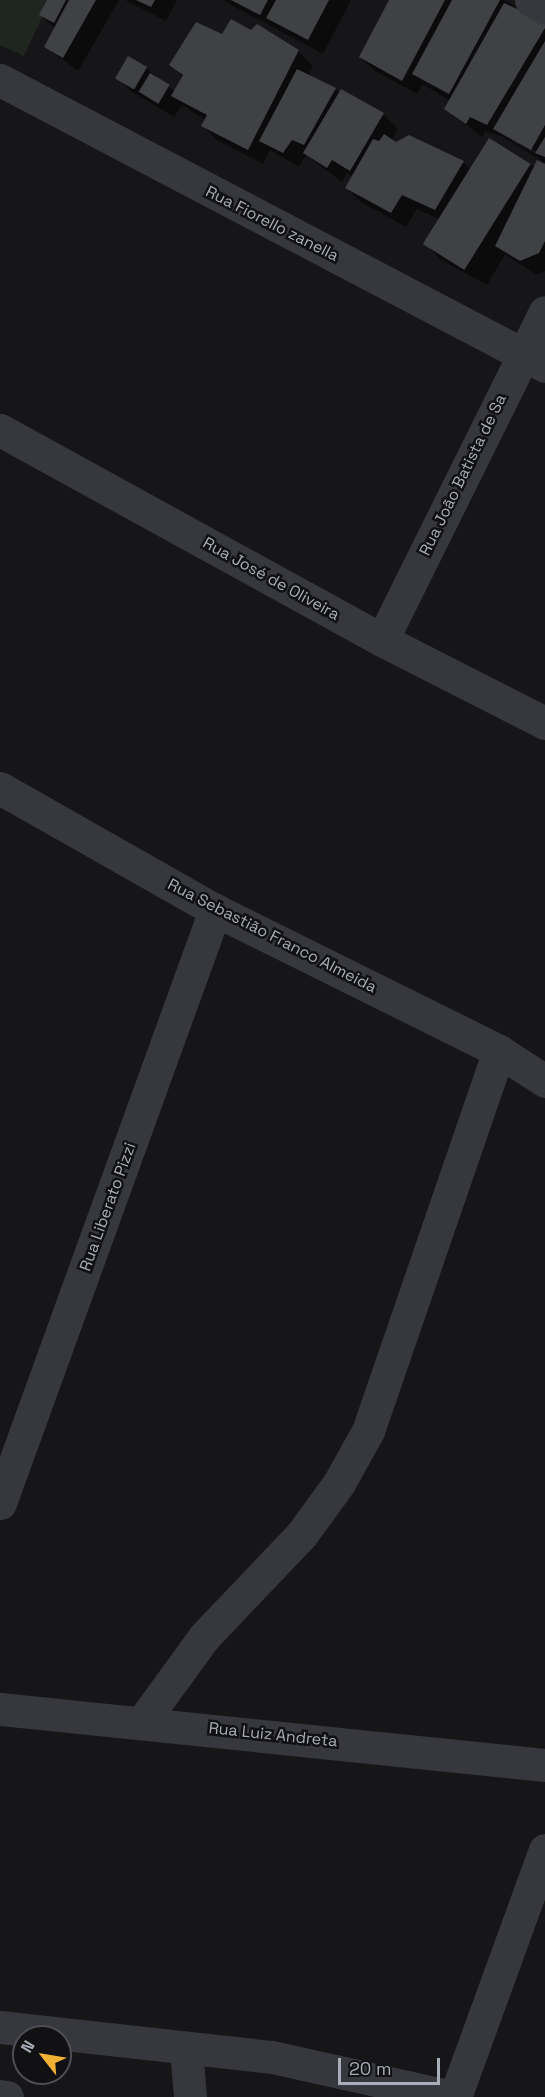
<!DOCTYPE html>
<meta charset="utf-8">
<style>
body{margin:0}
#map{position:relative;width:545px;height:2097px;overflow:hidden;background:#161618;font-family:"Space Grotesk",sans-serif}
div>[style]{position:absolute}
.green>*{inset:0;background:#1e261f}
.shadow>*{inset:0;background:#0007}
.building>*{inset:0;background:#404145;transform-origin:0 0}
.street>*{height:33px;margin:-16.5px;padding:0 16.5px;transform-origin:16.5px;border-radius:16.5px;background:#37383d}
span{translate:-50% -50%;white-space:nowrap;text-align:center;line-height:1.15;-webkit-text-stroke:5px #111113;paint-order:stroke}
.street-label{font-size:16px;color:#a8adb8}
.north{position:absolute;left:12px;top:2025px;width:60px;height:60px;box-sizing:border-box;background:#111113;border:2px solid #4d4f55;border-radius:50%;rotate:301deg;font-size:16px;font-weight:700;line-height:24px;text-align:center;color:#a8adb8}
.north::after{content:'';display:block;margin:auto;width:21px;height:27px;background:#f2b134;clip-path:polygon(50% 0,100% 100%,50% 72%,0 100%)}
.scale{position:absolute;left:338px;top:2058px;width:102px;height:27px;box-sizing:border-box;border:3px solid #a8adb8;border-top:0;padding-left:8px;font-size:18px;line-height:21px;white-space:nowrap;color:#a8adb8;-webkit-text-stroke:4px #111113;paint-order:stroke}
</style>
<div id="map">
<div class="green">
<div style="clip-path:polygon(0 0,50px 0,24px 56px,0 45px)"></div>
</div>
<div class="shadow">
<div style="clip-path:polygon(49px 0,119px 0,78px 71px,46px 47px,55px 29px,41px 15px)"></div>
<div style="clip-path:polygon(125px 0,177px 0,166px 21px)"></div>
<div style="clip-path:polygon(222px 0,351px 0,323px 54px)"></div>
<div style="clip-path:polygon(evenodd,391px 0,504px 0,545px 24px,545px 163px,503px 137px,485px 131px,482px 137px,446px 109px,450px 101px,423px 84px,417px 94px,375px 71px,360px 57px,391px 0,510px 137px,538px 152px,537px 154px,510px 140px,510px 137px)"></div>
<div style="clip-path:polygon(223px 36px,298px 51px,313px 66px,308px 76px,383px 114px,398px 129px,391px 141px,396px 144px,409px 137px,463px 162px,471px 170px,545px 165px,545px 271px,536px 275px,505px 254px,487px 285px,441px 260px,427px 245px,441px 220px,417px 209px,406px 227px,361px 202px,346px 188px,353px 177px,347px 173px,342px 182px,306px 155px,299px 167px,270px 150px,263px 164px,217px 140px,202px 125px,205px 120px,182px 105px,174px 117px,132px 92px,117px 78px,146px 68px,175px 92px,183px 77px,171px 65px)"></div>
</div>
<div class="building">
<div style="clip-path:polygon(47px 0,66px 0,54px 23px,39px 15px)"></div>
<div style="clip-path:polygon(69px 0,96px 0,63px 58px,44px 47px)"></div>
<div style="clip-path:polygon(136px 0,155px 0,151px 7px)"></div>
<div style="clip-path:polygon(231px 0,268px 0,260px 15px)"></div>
<div style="clip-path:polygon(276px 0,329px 0,308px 40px,266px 18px)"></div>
<div style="clip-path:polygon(389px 0,445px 0,402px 81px,359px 57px)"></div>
<div style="clip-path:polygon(452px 0,500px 0,449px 94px,412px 74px)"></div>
<div style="clip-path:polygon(504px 3px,545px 22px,545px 28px,487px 125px,470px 117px,466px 124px,444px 109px)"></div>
<div style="clip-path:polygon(231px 19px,251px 30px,257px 24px,299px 50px,248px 150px,201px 126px,207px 115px,171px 96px,183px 75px,169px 65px,196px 22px,222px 34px)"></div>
<div style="clip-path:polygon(545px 41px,545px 125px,531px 150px,493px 129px)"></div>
<div style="left:128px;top:56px;width:22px;height:26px;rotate:30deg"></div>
<div style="clip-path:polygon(297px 69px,336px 88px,304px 145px,292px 140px,283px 153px,259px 141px)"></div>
<div style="left:150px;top:73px;width:23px;height:22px;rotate:31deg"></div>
<div style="clip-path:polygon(341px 89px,384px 113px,350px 171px,332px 160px,327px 168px,303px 153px)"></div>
<div style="clip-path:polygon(384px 134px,396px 142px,409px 135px,464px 161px,435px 210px,402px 195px,391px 213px,345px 188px,373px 139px,379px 141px)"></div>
<div style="clip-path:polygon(545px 137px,545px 157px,535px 153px)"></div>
<div style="left:489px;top:138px;width:49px;height:125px;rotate:32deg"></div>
<div style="clip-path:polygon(537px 160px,545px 164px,545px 241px,539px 253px,520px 261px,495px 246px)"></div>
</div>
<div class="street">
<div style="left:531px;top:0;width:16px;rotate:30deg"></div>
<div style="left:0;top:80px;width:615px;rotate:27.69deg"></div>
<div style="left:0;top:430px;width:436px;rotate:28.8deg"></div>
<div style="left:382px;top:640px;width:183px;rotate:27deg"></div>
<div style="left:382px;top:640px;width:366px;rotate:-63.6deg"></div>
<div style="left:0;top:788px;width:247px;rotate:29.6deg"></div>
<div style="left:215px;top:910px;width:317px;rotate:26.4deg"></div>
<div style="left:499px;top:1051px;width:55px;rotate:33.1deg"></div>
<div style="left:0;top:1503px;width:631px;rotate:-70.07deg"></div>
<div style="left:0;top:1709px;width:548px;rotate:5.87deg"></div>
<div style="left:143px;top:1721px;width:104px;rotate:-54deg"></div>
<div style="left:204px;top:1637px;width:142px;rotate:-46.4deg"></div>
<div style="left:302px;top:1534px;width:63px;rotate:-54deg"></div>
<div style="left:339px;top:1483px;width:60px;rotate:-60.9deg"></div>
<div style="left:368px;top:1431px;width:402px;rotate:-71deg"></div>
<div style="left:0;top:2027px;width:274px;rotate:6.3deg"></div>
<div style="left:272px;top:2057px;width:185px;rotate:12.5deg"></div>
<div style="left:186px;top:2048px;width:49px;rotate:85.3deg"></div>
<div style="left:0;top:2096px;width:7px;rotate:8deg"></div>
<div style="left:455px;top:2097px;width:263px;rotate:-70deg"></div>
</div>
<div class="street-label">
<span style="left:272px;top:224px;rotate:27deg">Rua Fiorello zanella</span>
<span style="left:463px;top:475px;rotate:-64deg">Rua João Batista de Sa</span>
<span style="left:271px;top:579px;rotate:29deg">Rua José de Oliveira</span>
<span style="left:272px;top:936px;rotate:27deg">Rua Sebastião Franco Almeida</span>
<span style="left:108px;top:1207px;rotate:-70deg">Rua Liberato Pizzi</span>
<span style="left:273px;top:1735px;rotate:6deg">Rua Luiz Andreta</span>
</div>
<div class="north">N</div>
<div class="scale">20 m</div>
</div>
